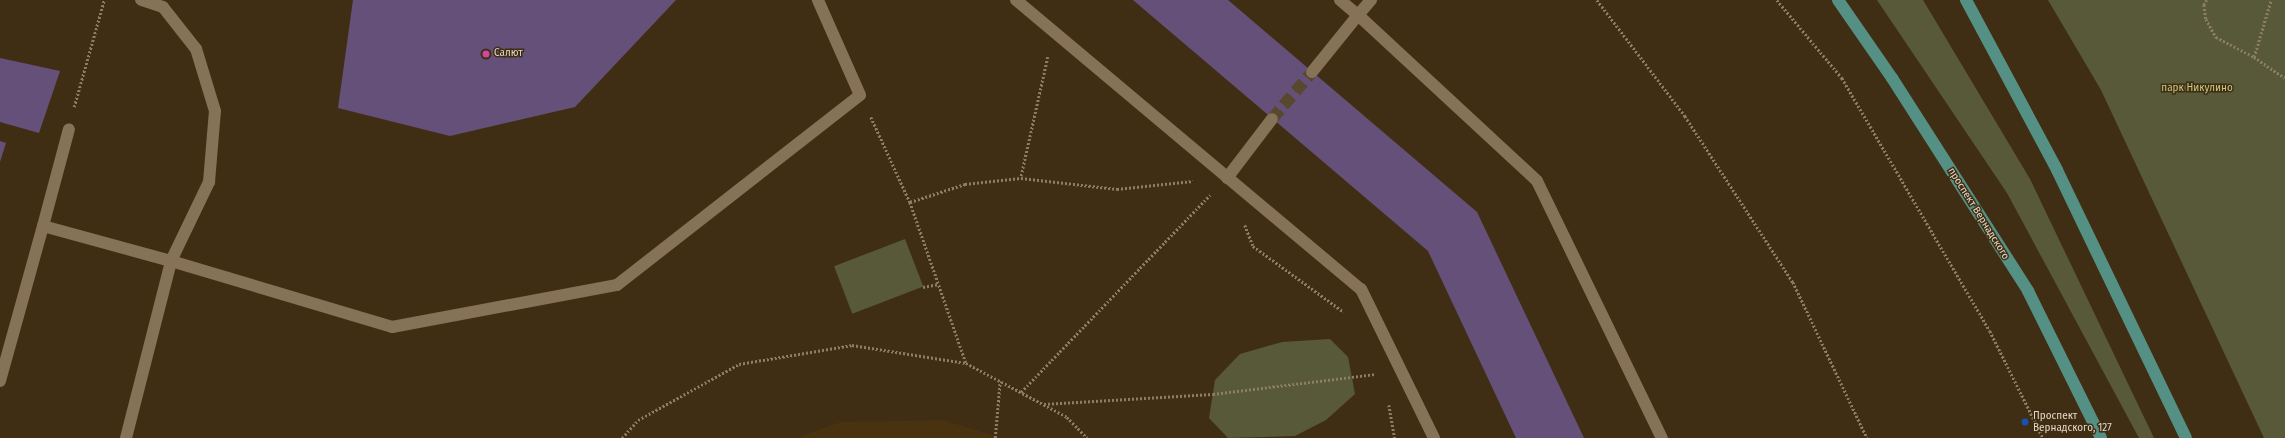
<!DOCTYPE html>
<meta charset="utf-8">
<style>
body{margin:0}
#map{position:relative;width:2285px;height:438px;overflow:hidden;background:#402e14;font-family:"Fira Sans",sans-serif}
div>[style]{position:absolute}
.built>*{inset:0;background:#483210}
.green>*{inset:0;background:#575939;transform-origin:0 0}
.building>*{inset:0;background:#655079}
.minor-tunnel>*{height:12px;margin-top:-6px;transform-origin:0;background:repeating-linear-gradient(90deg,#58482f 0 12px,transparent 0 18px)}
.path>*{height:2.5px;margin-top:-1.25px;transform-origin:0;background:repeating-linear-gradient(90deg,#8c7d68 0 2px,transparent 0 4px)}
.minor>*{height:12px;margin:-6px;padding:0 6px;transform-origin:6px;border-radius:6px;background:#867256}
.major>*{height:12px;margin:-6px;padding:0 6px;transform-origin:6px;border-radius:6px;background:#559084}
.dots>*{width:11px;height:11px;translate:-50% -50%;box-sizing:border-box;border:2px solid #402e14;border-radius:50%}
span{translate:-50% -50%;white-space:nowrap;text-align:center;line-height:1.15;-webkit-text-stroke:3px #402e14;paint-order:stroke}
.poi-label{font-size:10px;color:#e3d8c8}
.left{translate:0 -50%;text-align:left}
.park-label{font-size:10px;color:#c6cc7f}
.street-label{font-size:10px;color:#e3d8c8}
</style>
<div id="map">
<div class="built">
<div style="clip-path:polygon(943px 420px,1002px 438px,796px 438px,841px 422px)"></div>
</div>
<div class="green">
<div style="clip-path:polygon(1877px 0,1923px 0,2030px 179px,2154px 438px,2139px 438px,2007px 193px)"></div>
<div style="clip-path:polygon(2048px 0,2285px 0,2285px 438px,2264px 438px,2101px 90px)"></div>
<div style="left:905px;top:239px;width:51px;height:76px;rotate:69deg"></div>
<div style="clip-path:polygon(1330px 339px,1348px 357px,1355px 394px,1326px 420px,1295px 436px,1228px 438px,1209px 418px,1215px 380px,1240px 354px,1282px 342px)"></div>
</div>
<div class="building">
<div style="clip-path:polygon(353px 0,676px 0,575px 107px,450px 136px,338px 108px)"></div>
<div style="clip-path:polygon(1133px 0,1228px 0,1477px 212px,1584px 438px,1516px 438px,1428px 251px)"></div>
<div style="clip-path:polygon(0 58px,60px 71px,39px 133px,0 122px)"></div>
<div style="clip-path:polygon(0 141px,6px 143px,0 162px)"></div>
</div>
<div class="minor-tunnel">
<div style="left:1272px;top:119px;width:62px;rotate:-49.6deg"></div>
</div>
<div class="path">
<div style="left:1597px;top:0;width:146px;rotate:52.8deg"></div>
<div style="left:1685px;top:116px;width:198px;rotate:57deg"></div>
<div style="left:1793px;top:282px;width:173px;rotate:64.6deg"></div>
<div style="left:1777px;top:0;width:102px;rotate:50.2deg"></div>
<div style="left:1842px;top:78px;width:293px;rotate:59.7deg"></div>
<div style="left:1990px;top:331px;width:119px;rotate:63.6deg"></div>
<div style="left:2207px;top:0;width:6px;rotate:121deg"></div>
<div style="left:2204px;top:5px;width:14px;rotate:82deg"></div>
<div style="left:2206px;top:19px;width:21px;rotate:61deg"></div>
<div style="left:2216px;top:37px;width:43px;rotate:27.8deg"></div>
<div style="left:2254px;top:57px;width:37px;rotate:34deg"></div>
<div style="left:1048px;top:57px;width:124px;rotate:102.6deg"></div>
<div style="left:1021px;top:178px;width:97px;rotate:6.5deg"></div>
<div style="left:1117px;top:189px;width:76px;rotate:-6deg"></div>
<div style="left:2254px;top:57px;width:59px;rotate:-73.4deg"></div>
<div style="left:74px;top:107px;width:111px;rotate:-74.3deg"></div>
<div style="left:871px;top:117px;width:94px;rotate:65.4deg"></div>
<div style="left:910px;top:202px;width:58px;rotate:-18.1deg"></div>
<div style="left:965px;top:184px;width:56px;rotate:-6.1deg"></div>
<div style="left:910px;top:202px;width:170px;rotate:70.8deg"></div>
<div style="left:1245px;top:225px;width:22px;rotate:69deg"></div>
<div style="left:1253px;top:246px;width:112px;rotate:36deg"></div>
<div style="left:923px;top:287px;width:16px;rotate:-11deg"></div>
<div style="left:1021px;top:392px;width:273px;rotate:-46.2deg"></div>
<div style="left:1044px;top:404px;width:169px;rotate:-3.4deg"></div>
<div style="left:1213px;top:394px;width:163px;rotate:-7deg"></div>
<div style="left:1389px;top:405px;width:34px;rotate:80deg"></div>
<div style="left:622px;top:438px;width:24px;rotate:-48deg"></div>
<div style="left:638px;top:420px;width:115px;rotate:-29deg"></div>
<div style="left:739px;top:364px;width:115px;rotate:-9.5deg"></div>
<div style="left:852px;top:345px;width:115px;rotate:9deg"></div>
<div style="left:966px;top:363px;width:115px;rotate:28.1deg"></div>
<div style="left:1067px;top:417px;width:29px;rotate:46deg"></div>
<div style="left:995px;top:438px;width:57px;rotate:-85deg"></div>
</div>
<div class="minor">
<div style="left:1016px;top:0;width:450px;rotate:40deg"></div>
<div style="left:1361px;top:289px;width:166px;rotate:63.9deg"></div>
<div style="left:1340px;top:0;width:23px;rotate:40deg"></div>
<div style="left:1358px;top:15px;width:20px;rotate:-49deg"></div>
<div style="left:1312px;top:72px;width:73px;rotate:-51.1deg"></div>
<div style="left:1358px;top:15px;width:244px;rotate:42.8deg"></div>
<div style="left:1537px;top:181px;width:286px;rotate:64.1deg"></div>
<div style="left:1227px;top:178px;width:74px;rotate:-52.7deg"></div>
<div style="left:43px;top:226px;width:100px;rotate:-75deg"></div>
<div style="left:0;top:381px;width:161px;rotate:-74.5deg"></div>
<div style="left:43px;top:226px;width:133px;rotate:15.3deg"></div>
<div style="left:171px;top:261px;width:88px;rotate:-64.3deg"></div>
<div style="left:209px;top:182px;width:71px;rotate:-85.2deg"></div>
<div style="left:215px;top:111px;width:65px;rotate:-107deg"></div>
<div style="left:196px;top:49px;width:53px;rotate:-128.2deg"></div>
<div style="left:163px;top:7px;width:23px;rotate:-162deg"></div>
<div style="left:126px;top:438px;width:183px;rotate:-75.7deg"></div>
<div style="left:171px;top:261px;width:231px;rotate:16.6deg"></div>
<div style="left:392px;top:327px;width:229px;rotate:-10.6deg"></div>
<div style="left:617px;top:285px;width:308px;rotate:-38deg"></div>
<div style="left:860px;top:95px;width:104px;rotate:-113.9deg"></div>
</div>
<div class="major">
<div style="left:1838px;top:0;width:95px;rotate:55.3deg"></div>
<div style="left:1892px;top:78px;width:253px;rotate:57.4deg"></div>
<div style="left:2028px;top:291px;width:164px;rotate:63.6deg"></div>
<div style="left:1966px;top:0;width:193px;rotate:61.8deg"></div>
<div style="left:2057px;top:170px;width:297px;rotate:64.3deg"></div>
</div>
<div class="dots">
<div style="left:486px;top:54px;background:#d1479c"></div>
<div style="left:2025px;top:422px;background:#1a4fb4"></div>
</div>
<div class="poi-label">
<span class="left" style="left:494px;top:54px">Салют</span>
<span class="left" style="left:2033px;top:422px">Проспект<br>Вернадского, 127</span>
</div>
<div class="park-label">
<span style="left:2197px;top:89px">парк Никулино</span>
</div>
<div class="street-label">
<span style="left:1978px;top:214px;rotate:58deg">проспект Вернадского</span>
</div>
</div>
